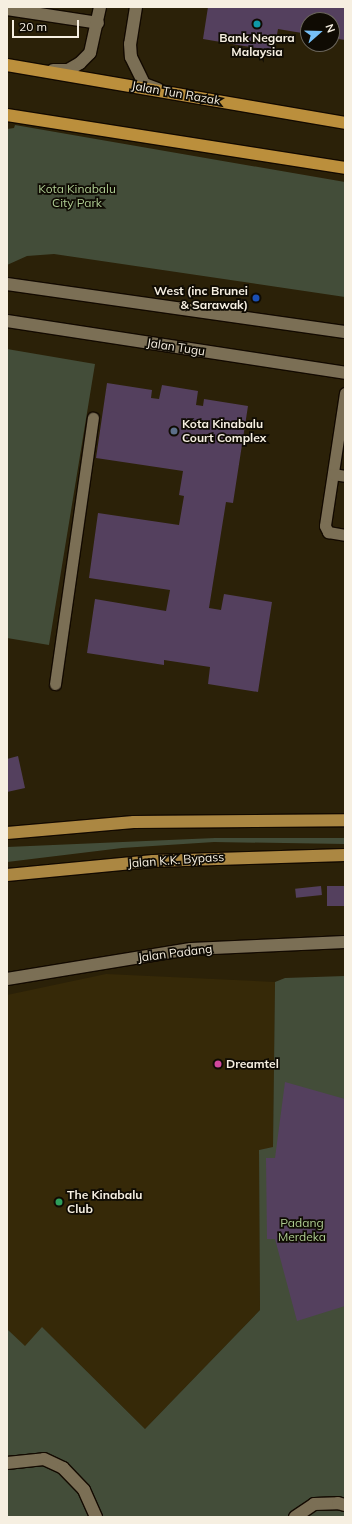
<!DOCTYPE html>
<style>
body{margin:0}
#map{position:relative;width:352px;height:1524px;overflow:hidden;background:#2b2108;font-family:Mulish,sans-serif}
div>[style]{position:absolute}
.built>*{inset:0;background:#362908}
.green>*{inset:0;background:#434d39}
.building>*{inset:0;background:#54405e;transform-origin:0 0}
.roads{filter:drop-shadow(1px 0 #130a00) drop-shadow(-1px 0 #130a00) drop-shadow(0 1px #130a00) drop-shadow(0 -1px #130a00)}
.service>*{height:11px;margin:-5.5px;padding:0 5.5px;transform-origin:5.5px;border-radius:5.5px;background:#7b6f55}
.minor>*{height:12px;margin:-6px;padding:0 6px;transform-origin:6px;border-radius:6px;background:#7b6f55}
.tertiary>*{height:12px;margin:-6px;padding:0 6px;transform-origin:6px;border-radius:6px;background:#7b6f55}
.primary>*{height:12px;margin:-6px;padding:0 6px;transform-origin:6px;border-radius:6px;background:#ab8742}
.trunk>*{height:12px;margin:-6px;padding:0 6px;transform-origin:6px;border-radius:6px;background:#bb8f3c}
.dots>*{width:11px;height:11px;translate:-50% -50%;box-sizing:border-box;border:2px solid #0f0b03;border-radius:50%}
span{translate:-50% -50%;white-space:nowrap;text-align:center;line-height:1.15;-webkit-text-stroke:3.5px #0f0b03;paint-order:stroke}
.poi-label{font-size:12px;color:#f6efe1;font-weight:700}
.right{translate:-100% -50%;text-align:right}
.left{translate:0 -50%;text-align:left}
.street-label{font-size:12px;color:#f6efe1}
.park-label{font-size:12px;color:#adcb91}
.frame{position:absolute;inset:0;border:8px solid #f6efe1;pointer-events:none}
.north{position:absolute;left:300px;top:12px;width:40px;height:40px;box-sizing:border-box;background:#0f0b03;border:1px solid #6b665c;border-radius:50%;rotate:70deg;font-size:11px;font-weight:700;line-height:16px;text-align:center;color:#f6efe1}
.north::after{content:'';display:block;margin:auto;width:14px;height:18px;background:#76c0f7;clip-path:polygon(50% 0,100% 100%,50% 72%,0 100%)}
.scale{position:absolute;left:12px;top:20px;width:67px;height:18px;box-sizing:border-box;border:2px solid #f6efe1;border-top:0;padding-left:5px;font-size:12px;line-height:14px;white-space:nowrap;color:#f6efe1;-webkit-text-stroke:3px #0f0b03;paint-order:stroke}
</style>
<div id="map">
<div class="built">
<div style="clip-path:polygon(106px 974px,275px 982px,273px 1148px,259px 1150px,260px 1310px,145px 1429px,43px 1328px,25px 1347px,7px 1329px,7px 995px)"></div>
</div>
<div class="green">
<div style="clip-path:polygon(15px 125px,345px 182px,345px 297px,54px 254px,27px 256px,7px 265px,7px 129px,14px 128px)"></div>
<div style="clip-path:polygon(7px 349px,95px 364px,49px 645px,7px 638px)"></div>
<div style="clip-path:polygon(215px 838px,345px 838px,345px 844px,214px 842px,122px 848px,7px 862px,7px 847px)"></div>
<div style="clip-path:polygon(345px 976px,345px 1517px,7px 1517px,7px 1329px,25px 1346px,42px 1327px,145px 1429px,260px 1310px,259px 1150px,273px 1147px,275px 982px,285px 978px)"></div>
</div>
<div class="building">
<div style="clip-path:polygon(208px 7px,345px 7px,345px 40px,332px 38px,332px 20px,308px 20px,308px 34px,278px 29px,274px 51px,203px 39px)"></div>
<div style="clip-path:polygon(107px 383px,152px 390px,151px 398px,159px 399px,162px 385px,198px 391px,196px 405px,203px 406px,204px 399px,248px 406px,233px 503px,226px 502px,209px 608px,221px 610px,224px 594px,272px 602px,258px 692px,208px 684px,210px 667px,164px 660px,164px 665px,87px 653px,95px 599px,166px 611px,170px 590px,89px 578px,98px 513px,179px 525px,184px 496px,179px 495px,183px 471px,96px 458px)"></div>
<div style="clip-path:polygon(18px 756px,25px 788px,7px 792px,7px 759px)"></div>
<div style="left:321px;top:886px;width:9px;height:26px;rotate:84deg"></div>
<div style="left:327px;top:886px;width:18px;height:20px"></div>
<div style="clip-path:polygon(285px 1082px,345px 1099px,345px 1306px,297px 1321px,275px 1239px,267px 1239px,266px 1158px,275px 1158px)"></div>
</div>
<div class="roads">
<div class="service">
<div style="left:345px;top:393px;width:134px;rotate:98.6deg"></div>
<div style="left:325px;top:526px;width:7px;rotate:63deg"></div>
<div style="left:328px;top:532px;width:17px;rotate:10deg"></div>
<div style="left:333px;top:474px;width:12px;rotate:9deg"></div>
<div style="left:55px;top:684px;width:269px;rotate:-81.9deg"></div>
</div>
<div class="minor">
<div style="left:136px;top:7px;width:37px;rotate:99deg"></div>
<div style="left:130px;top:44px;width:13px;rotate:86deg"></div>
<div style="left:131px;top:57px;width:30px;rotate:64deg"></div>
<div style="left:144px;top:84px;width:15px;rotate:20deg"></div>
<div style="left:7px;top:9px;width:92px;rotate:8.7deg"></div>
<div style="left:53px;top:70px;width:15px"></div>
<div style="left:68px;top:70px;width:14px;rotate:-30deg"></div>
<div style="left:80px;top:63px;width:14px;rotate:-45deg"></div>
<div style="left:90px;top:53px;width:47px;rotate:-77.7deg"></div>
<div style="left:7px;top:979px;width:186px;rotate:-9.3deg"></div>
<div style="left:191px;top:949px;width:154px;rotate:-2.6deg"></div>
<div style="left:7px;top:1463px;width:37px;rotate:-6deg"></div>
<div style="left:44px;top:1459px;width:21px;rotate:25deg"></div>
<div style="left:63px;top:1468px;width:30px;rotate:46deg"></div>
<div style="left:84px;top:1490px;width:30px;rotate:66deg"></div>
<div style="left:295px;top:1517px;width:23px;rotate:-34deg"></div>
<div style="left:314px;top:1504px;width:24px;rotate:-2deg"></div>
<div style="left:338px;top:1503px;width:7px;rotate:16deg"></div>
</div>
<div class="tertiary">
<div style="left:7px;top:284px;width:341px;rotate:8.1deg"></div>
<div style="left:7px;top:321px;width:342px;rotate:8.7deg"></div>
</div>
<div class="primary">
<div style="left:7px;top:833px;width:127px;rotate:-5deg"></div>
<div style="left:134px;top:822px;width:211px;rotate:-0.5deg"></div>
<div style="left:7px;top:875px;width:147px;rotate:-5.5deg"></div>
<div style="left:153px;top:861px;width:192px;rotate:-1.8deg"></div>
</div>
<div class="trunk">
<div style="left:7px;top:65px;width:343px;rotate:9.7deg"></div>
<div style="left:7px;top:115px;width:342px;rotate:8.9deg"></div>
</div>
</div>
<div class="dots">
<div style="left:257px;top:24px;background:#0f9aa8"></div>
<div style="left:256px;top:298px;background:#1a4fb4"></div>
<div style="left:174px;top:431px;background:#5c6f8a"></div>
<div style="left:218px;top:1064px;background:#d1479c"></div>
<div style="left:59px;top:1202px;background:#2e9e5b"></div>
</div>
<div class="poi-label">
<span style="left:257px;top:45px">Bank Negara<br>Malaysia</span>
<span class="right" style="left:248px;top:298px">West (inc Brunei<br>&amp; Sarawak)</span>
<span class="left" style="left:182px;top:431px">Kota Kinabalu<br>Court Complex</span>
<span class="left" style="left:226px;top:1064px">Dreamtel</span>
<span class="left" style="left:67px;top:1202px">The Kinabalu<br>Club</span>
</div>
<div class="street-label">
<span style="left:176px;top:93px;rotate:10deg">Jalan Tun Razak</span>
<span style="left:176px;top:347px;rotate:9deg">Jalan Tugu</span>
<span style="left:176px;top:860px;rotate:-4deg">Jalan K.K. Bypass</span>
<span style="left:175px;top:953px;rotate:-7deg">Jalan Padang</span>
</div>
<div class="park-label">
<span style="left:77px;top:196px">Kota Kinabalu<br>City Park</span>
<span style="left:302px;top:1230px">Padang<br>Merdeka</span>
</div>
<div class="frame"></div>
<div class="north">N</div>
<div class="scale">20 m</div>
</div>
